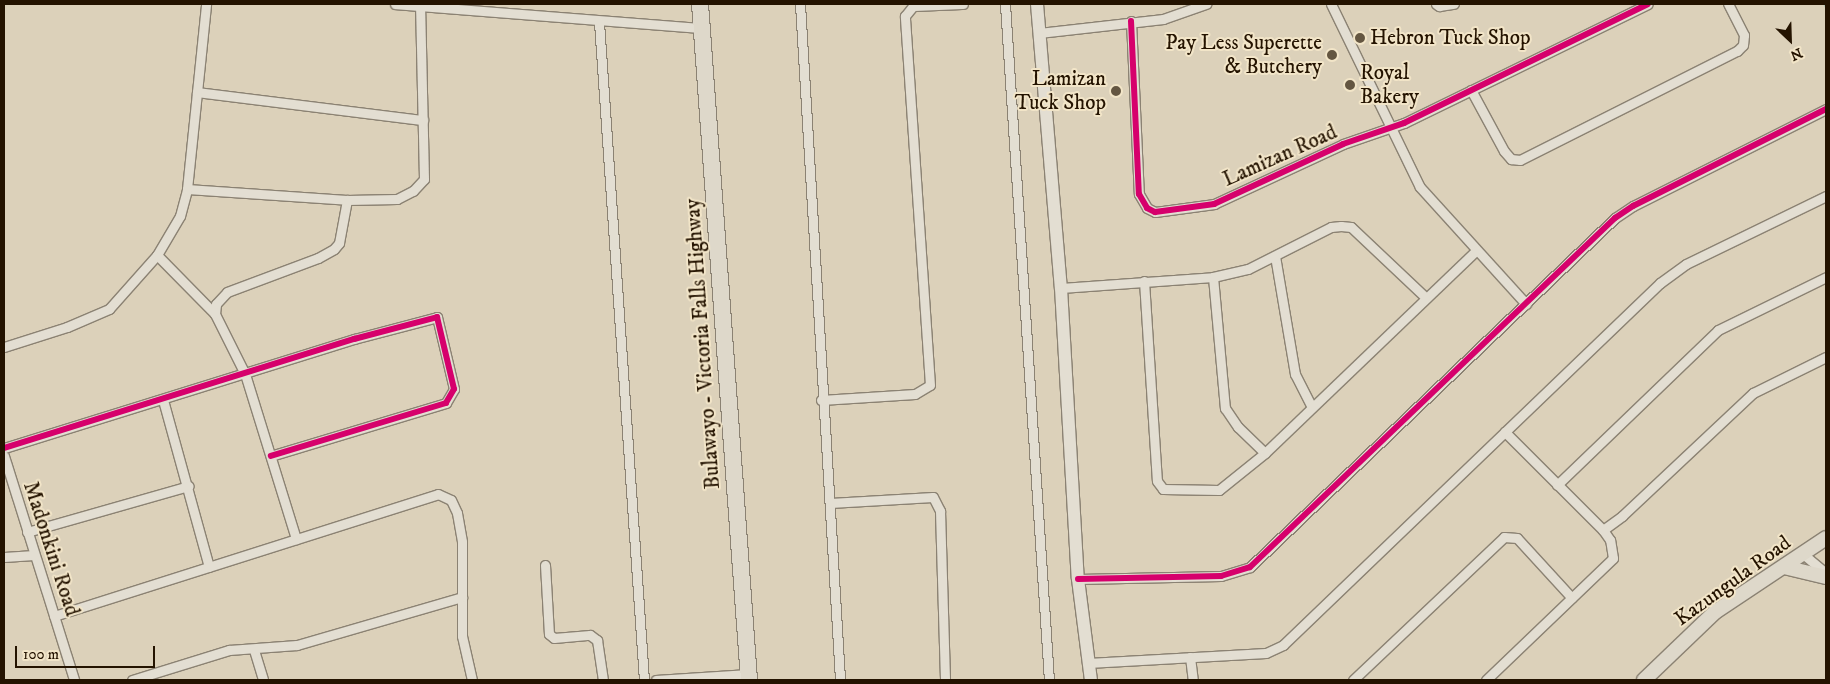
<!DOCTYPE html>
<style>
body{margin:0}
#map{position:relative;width:1830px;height:684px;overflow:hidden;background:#dcd1ba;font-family:"IM FELL DW Pica",serif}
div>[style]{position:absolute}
.stream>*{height:2.5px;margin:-1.25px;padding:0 1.25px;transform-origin:1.25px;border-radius:1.25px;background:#acc1ae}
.roads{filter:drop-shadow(1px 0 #8b8273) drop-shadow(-1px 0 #8b8273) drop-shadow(0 1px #8b8273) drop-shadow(0 -1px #8b8273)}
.street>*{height:9px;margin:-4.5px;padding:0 4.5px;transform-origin:4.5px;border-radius:4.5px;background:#e3ded2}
.secondary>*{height:12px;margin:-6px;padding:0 6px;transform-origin:6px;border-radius:6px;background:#e3ded2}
.primary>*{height:14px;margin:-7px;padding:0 7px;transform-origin:7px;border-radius:7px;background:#ded8ca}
.highway>*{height:16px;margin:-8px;padding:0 8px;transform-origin:8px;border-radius:8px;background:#ded8ca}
.cycleway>*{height:6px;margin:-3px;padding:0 3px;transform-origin:3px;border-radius:3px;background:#d6006c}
.dots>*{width:14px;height:14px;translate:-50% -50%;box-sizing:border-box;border:2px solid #f2e5c8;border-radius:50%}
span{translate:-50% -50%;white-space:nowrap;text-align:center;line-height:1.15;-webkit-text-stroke:4px #f2e5c8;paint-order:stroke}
.poi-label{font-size:21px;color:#241300}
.left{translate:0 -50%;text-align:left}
.right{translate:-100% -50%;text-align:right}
.street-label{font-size:21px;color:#241300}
.frame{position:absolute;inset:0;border:5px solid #241300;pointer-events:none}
.north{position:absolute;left:1765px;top:15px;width:50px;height:50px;-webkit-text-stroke:4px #f2e5c8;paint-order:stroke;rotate:156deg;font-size:14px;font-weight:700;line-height:20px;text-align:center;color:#241300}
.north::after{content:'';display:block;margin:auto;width:18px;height:22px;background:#241300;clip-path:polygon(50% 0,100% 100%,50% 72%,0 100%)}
.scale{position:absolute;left:15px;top:646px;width:140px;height:22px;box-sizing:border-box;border:2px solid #241300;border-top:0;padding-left:6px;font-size:15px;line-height:18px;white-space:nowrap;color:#241300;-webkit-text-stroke:4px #f2e5c8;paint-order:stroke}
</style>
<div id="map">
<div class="stream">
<div style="left:1825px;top:4px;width:2px;rotate:63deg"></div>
</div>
<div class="roads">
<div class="street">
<div style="left:395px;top:4px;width:308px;rotate:4.5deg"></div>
<div style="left:800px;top:4px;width:677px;rotate:86.61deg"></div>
<div style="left:1005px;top:4px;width:677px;rotate:86.28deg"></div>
<div style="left:1331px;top:4px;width:203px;rotate:64.1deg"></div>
<div style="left:1420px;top:187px;width:158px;rotate:47.8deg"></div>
<div style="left:1436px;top:4px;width:4px;rotate:34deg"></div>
<div style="left:1439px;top:6px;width:15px;rotate:-8deg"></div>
<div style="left:1131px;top:21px;width:173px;rotate:87.4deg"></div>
<div style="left:1139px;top:194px;width:16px;rotate:60deg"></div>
<div style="left:1147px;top:208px;width:9px;rotate:27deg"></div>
<div style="left:1155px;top:212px;width:60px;rotate:-7.7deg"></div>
<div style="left:1214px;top:204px;width:142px;rotate:-24.9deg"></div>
<div style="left:1343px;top:144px;width:65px;rotate:-19deg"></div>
<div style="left:1404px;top:123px;width:271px;rotate:-26deg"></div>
<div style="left:599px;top:22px;width:660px;rotate:86.09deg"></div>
<div style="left:1039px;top:33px;width:125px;rotate:-6.4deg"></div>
<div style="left:1163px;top:19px;width:46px;rotate:-19.2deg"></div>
<div style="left:1471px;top:90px;width:69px;rotate:61.6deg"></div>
<div style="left:1504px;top:151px;width:11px;rotate:49deg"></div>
<div style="left:1511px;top:159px;width:9px;rotate:6deg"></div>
<div style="left:1520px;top:160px;width:243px;rotate:-26.7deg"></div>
<div style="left:1737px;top:51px;width:8px;rotate:-45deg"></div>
<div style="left:1743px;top:45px;width:10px;rotate:-84deg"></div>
<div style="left:1744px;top:35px;width:35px;rotate:-117deg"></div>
<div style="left:197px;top:92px;width:228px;rotate:7.1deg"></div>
<div style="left:187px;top:189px;width:160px;rotate:3.9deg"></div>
<div style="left:347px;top:200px;width:50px;rotate:-1.1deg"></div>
<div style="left:397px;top:199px;width:18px;rotate:-27deg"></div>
<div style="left:413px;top:191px;width:16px;rotate:-47deg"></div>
<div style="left:424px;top:179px;width:173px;rotate:-91.3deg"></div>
<div style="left:157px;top:255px;width:83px;rotate:45.5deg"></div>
<div style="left:215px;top:314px;width:67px;rotate:63.4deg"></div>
<div style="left:245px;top:374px;width:173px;rotate:72.8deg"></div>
<div style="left:1275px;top:256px;width:120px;rotate:80.4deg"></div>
<div style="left:1295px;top:374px;width:37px;rotate:63deg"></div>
<div style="left:1213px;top:277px;width:132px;rotate:84.8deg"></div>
<div style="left:1225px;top:408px;width:23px;rotate:56deg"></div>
<div style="left:1238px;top:427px;width:37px;rotate:44deg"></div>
<div style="left:1144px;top:281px;width:200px;rotate:86.3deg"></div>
<div style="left:1157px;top:481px;width:10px;rotate:53deg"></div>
<div style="left:1163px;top:489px;width:56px;rotate:1deg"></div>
<div style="left:1219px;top:490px;width:59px;rotate:-38.8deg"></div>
<div style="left:1265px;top:453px;width:292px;rotate:-43.8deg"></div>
<div style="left:1061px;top:288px;width:152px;rotate:-4.1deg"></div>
<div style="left:1213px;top:277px;width:36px;rotate:-13deg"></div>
<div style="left:1248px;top:269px;width:93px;rotate:-26.8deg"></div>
<div style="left:1331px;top:227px;width:10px;rotate:-6deg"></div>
<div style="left:1341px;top:226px;width:10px;rotate:6deg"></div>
<div style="left:1351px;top:227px;width:102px;rotate:43.4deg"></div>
<div style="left:215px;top:314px;width:10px;rotate:-84deg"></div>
<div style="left:216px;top:304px;width:16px;rotate:-47deg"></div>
<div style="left:227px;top:292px;width:97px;rotate:-20.5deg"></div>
<div style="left:318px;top:258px;width:18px;rotate:-29deg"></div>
<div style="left:334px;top:249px;width:8px;rotate:-50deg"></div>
<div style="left:339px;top:243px;width:44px;rotate:-79.5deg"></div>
<div style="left:4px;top:347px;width:66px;rotate:-17.6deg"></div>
<div style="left:67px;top:327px;width:46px;rotate:-23.2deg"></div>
<div style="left:109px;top:309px;width:72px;rotate:-48.4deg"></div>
<div style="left:157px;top:255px;width:45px;rotate:-59.5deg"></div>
<div style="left:180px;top:216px;width:28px;rotate:-75deg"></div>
<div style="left:187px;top:189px;width:186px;rotate:-84.1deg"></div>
<div style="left:163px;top:400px;width:173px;rotate:74.6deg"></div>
<div style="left:821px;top:400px;width:94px;rotate:-3.7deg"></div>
<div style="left:915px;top:394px;width:17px;rotate:-31deg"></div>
<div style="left:930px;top:385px;width:370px;rotate:-93.9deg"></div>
<div style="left:905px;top:16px;width:13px;rotate:-51deg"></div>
<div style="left:913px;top:6px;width:50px;rotate:-2.3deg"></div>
<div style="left:4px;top:448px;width:367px;rotate:-17.3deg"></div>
<div style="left:354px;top:339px;width:86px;rotate:-14.8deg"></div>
<div style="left:437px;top:317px;width:74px;rotate:76.7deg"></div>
<div style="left:454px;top:389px;width:16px;rotate:120deg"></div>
<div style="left:446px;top:403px;width:183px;rotate:163.2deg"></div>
<div style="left:4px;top:456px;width:235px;rotate:72.6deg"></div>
<div style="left:1557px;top:485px;width:223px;rotate:-43.9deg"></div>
<div style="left:1718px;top:330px;width:120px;rotate:-26.1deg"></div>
<div style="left:830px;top:503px;width:103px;rotate:-3.3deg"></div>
<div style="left:933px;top:497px;width:16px;rotate:63deg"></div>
<div style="left:940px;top:511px;width:169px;rotate:88.3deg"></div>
<div style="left:1603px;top:530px;width:24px;rotate:-36deg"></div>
<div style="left:1622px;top:516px;width:180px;rotate:-43.2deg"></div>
<div style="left:1753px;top:393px;width:81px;rotate:-26.3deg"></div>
<div style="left:27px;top:532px;width:168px;rotate:-15.9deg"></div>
<div style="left:1803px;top:554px;width:30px;rotate:40deg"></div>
<div style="left:4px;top:557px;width:30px;rotate:-4deg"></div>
<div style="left:545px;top:565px;width:69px;rotate:86.7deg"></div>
<div style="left:549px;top:634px;width:6px;rotate:39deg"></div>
<div style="left:554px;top:638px;width:36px;rotate:-5deg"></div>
<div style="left:590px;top:635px;width:9px;rotate:36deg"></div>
<div style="left:597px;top:640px;width:40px;rotate:81.5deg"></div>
<div style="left:1078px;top:579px;width:143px;rotate:-1.2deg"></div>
<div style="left:1221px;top:576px;width:30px;rotate:-17deg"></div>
<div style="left:1250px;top:567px;width:505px;rotate:-43.72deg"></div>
<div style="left:1615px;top:218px;width:22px;rotate:-34deg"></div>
<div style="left:1633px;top:206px;width:216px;rotate:-26.7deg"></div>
<div style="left:54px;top:616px;width:403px;rotate:-17.6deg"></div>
<div style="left:438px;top:494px;width:14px;rotate:25deg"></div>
<div style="left:451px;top:500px;width:14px;rotate:65deg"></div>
<div style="left:457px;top:513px;width:29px;rotate:80deg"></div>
<div style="left:462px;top:542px;width:94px;rotate:90deg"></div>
<div style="left:462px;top:636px;width:45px;rotate:77.2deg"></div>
<div style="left:254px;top:650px;width:31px;rotate:73deg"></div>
<div style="left:1190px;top:657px;width:23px;rotate:83deg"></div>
<div style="left:1088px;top:663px;width:178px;rotate:-3.2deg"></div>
<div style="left:1266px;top:653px;width:19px;rotate:-25deg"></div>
<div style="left:1283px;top:645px;width:523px;rotate:-43.84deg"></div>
<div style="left:1660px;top:283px;width:32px;rotate:-36deg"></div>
<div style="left:1686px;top:264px;width:156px;rotate:-25.9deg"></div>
<div style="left:132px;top:680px;width:102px;rotate:-17.2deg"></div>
<div style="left:229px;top:650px;width:68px;rotate:-4.2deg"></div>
<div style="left:297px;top:645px;width:172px;rotate:-16.2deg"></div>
<div style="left:656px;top:680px;width:92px;rotate:-3.7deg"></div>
<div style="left:1353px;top:680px;width:208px;rotate:-43.4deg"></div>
<div style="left:1504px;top:537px;width:13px;rotate:4deg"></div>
<div style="left:1517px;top:538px;width:81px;rotate:47.5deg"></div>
<div style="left:1486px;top:680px;width:176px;rotate:-43.8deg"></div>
<div style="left:1613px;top:558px;width:18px;rotate:-99deg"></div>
<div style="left:1610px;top:540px;width:12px;rotate:-125deg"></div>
<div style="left:1603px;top:530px;width:139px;rotate:-135deg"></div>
</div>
<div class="secondary">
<div style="left:1037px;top:4px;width:285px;rotate:85.2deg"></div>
<div style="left:1061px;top:288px;width:291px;rotate:86.7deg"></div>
<div style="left:1078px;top:579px;width:102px;rotate:82.7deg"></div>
</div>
<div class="primary">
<div style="left:1784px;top:567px;width:43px;rotate:13.4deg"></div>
<div style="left:1644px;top:680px;width:98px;rotate:-43.8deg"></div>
<div style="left:1715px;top:612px;width:133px;rotate:-33.7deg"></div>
</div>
<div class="highway">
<div style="left:700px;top:4px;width:678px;rotate:85.85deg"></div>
</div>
</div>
<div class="cycleway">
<div style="left:1131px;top:21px;width:173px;rotate:87.4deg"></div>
<div style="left:1139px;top:194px;width:16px;rotate:60deg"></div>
<div style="left:1147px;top:208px;width:9px;rotate:27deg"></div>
<div style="left:1155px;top:212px;width:60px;rotate:-7.7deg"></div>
<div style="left:1214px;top:204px;width:142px;rotate:-24.9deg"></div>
<div style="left:1343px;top:144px;width:65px;rotate:-19deg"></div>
<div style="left:1404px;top:123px;width:271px;rotate:-26deg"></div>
<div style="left:4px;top:448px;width:367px;rotate:-17.3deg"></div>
<div style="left:354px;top:339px;width:86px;rotate:-14.8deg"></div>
<div style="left:437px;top:317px;width:74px;rotate:76.7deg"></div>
<div style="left:454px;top:389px;width:16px;rotate:120deg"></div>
<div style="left:446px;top:403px;width:183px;rotate:163.2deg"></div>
<div style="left:1078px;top:579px;width:143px;rotate:-1.2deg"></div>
<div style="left:1221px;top:576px;width:30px;rotate:-17deg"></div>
<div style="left:1250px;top:567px;width:505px;rotate:-43.72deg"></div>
<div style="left:1615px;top:218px;width:22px;rotate:-34deg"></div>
<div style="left:1633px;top:206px;width:216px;rotate:-26.7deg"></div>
</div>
<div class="dots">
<div style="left:1360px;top:38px;background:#645641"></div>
<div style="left:1332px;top:55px;background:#645641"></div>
<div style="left:1350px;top:85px;background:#645641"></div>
<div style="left:1116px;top:91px;background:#645641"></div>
</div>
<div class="poi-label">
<span class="left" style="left:1370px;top:38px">Hebron Tuck Shop</span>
<span class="right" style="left:1322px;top:55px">Pay Less Superette<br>&amp; Butchery</span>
<span class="left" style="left:1360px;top:85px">Royal<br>Bakery</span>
<span class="right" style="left:1106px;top:91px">Lamizan<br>Tuck Shop</span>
</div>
<div class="street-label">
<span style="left:1280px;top:156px;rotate:-24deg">Lamizan Road</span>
<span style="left:703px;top:344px;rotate:-94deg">Bulawayo - Victoria Falls Highway</span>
<span style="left:51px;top:549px;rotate:72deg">Madonkini Road</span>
<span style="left:1733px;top:581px;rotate:-36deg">Kazungula Road</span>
</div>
<div class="frame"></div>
<div class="north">N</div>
<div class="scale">100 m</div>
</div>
